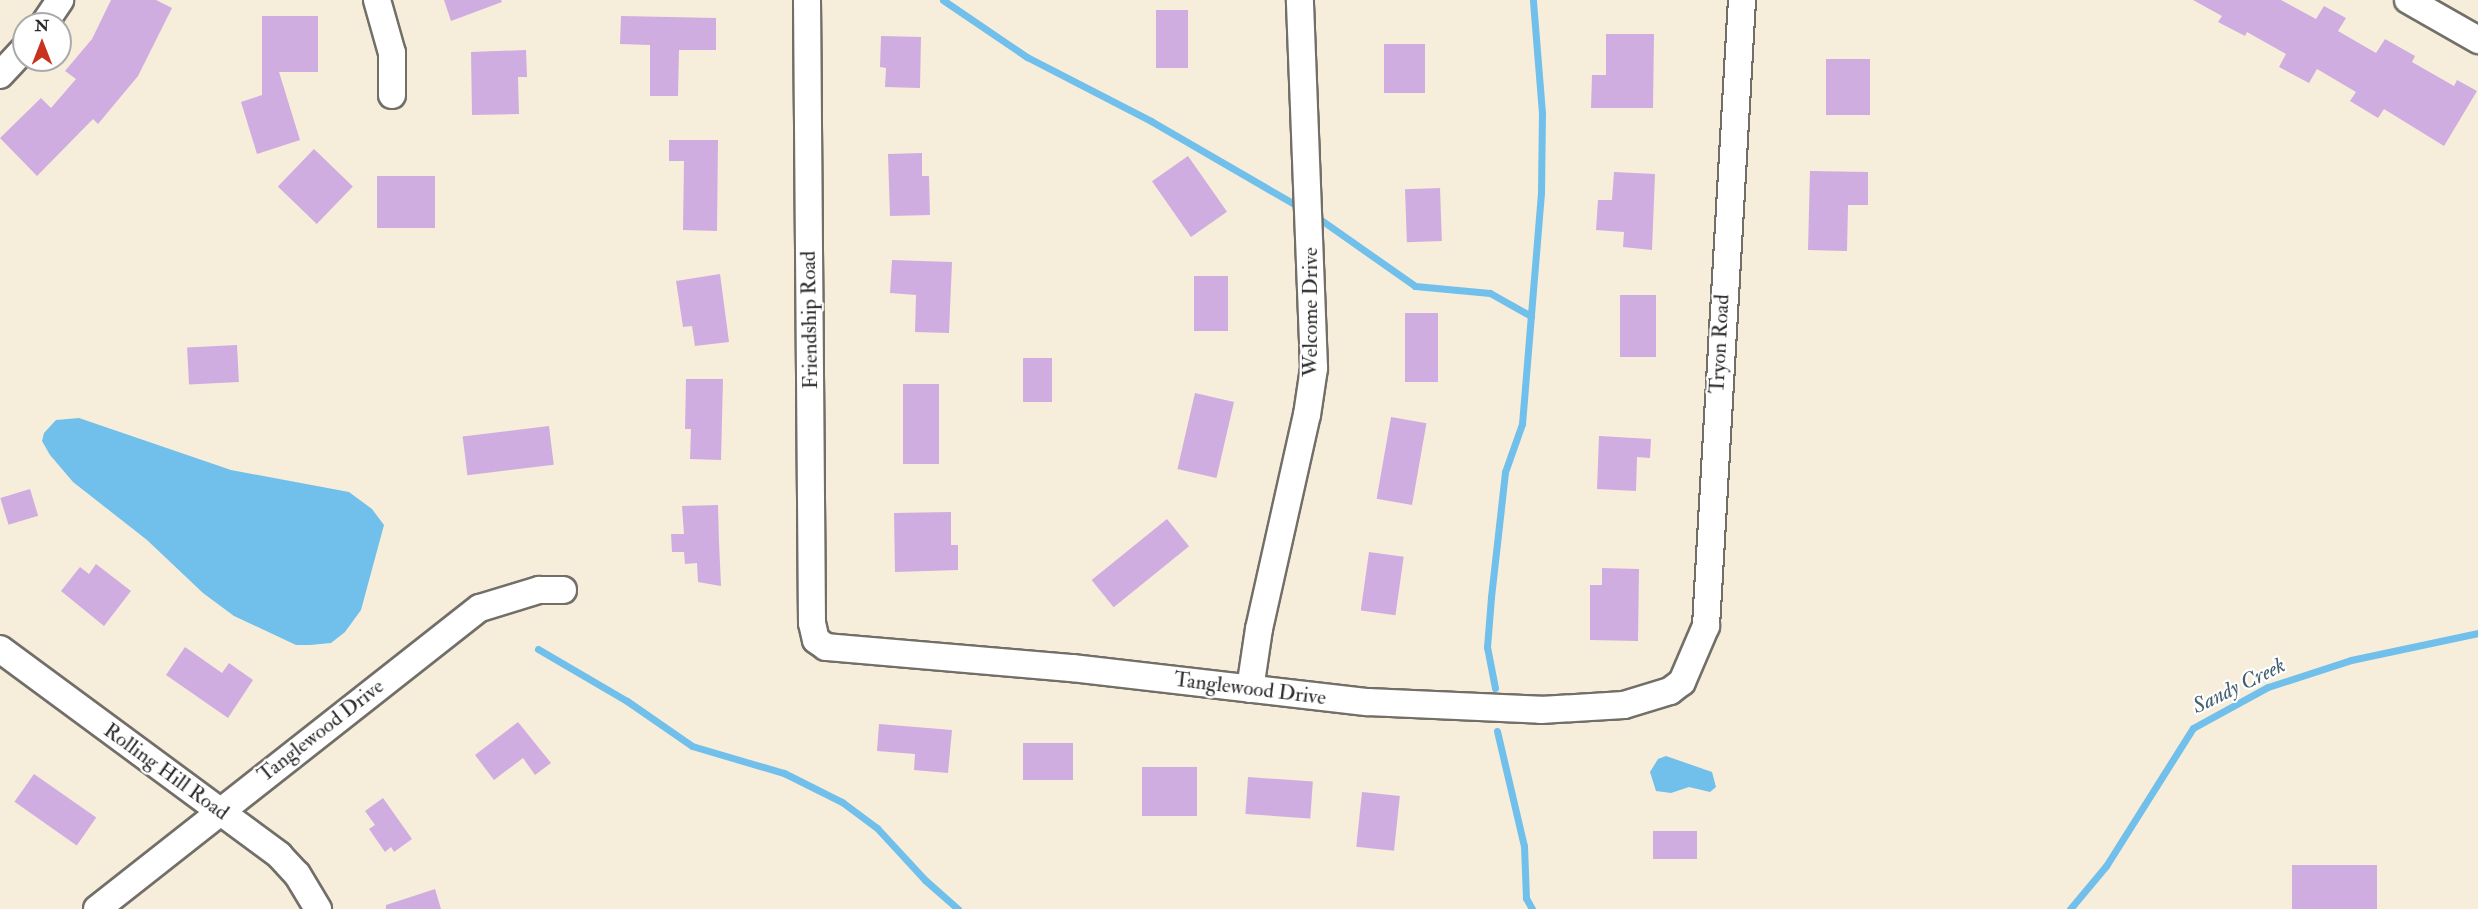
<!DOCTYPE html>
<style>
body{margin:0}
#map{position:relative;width:2478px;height:909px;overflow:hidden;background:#f7eddb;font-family:"IM FELL Double Pica",serif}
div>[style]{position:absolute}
.water>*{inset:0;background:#71bfeb}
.stream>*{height:7px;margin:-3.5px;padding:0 3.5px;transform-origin:3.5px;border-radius:3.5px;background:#71bfeb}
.building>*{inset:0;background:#cfade1;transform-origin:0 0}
.roads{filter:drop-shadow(2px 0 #726f69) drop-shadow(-2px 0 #726f69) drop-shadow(0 2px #726f69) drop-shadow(0 -2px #726f69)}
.street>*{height:26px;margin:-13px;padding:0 13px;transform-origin:13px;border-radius:13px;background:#fff}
span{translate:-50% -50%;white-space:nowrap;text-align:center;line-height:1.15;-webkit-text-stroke:4.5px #fff;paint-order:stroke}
.street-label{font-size:21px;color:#2b2b2b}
.water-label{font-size:22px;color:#445f6e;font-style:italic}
.north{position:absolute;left:12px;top:12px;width:60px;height:60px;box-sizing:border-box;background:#fff;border:2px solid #aaa;border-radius:50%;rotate:0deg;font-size:16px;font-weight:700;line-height:24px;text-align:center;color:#2b2b2b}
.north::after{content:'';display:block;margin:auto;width:21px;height:27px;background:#c8321e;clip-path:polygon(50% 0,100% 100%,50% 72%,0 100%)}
</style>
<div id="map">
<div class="water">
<div style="clip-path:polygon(79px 418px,231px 470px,349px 492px,372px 509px,384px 525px,361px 610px,345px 632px,331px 643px,310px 645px,296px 645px,234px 616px,203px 593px,147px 540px,73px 482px,50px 455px,42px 441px,44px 433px,56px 420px)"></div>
<div style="clip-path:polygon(1666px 756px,1712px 772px,1716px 787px,1710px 792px,1689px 787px,1671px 793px,1656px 791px,1650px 772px,1658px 759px)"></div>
</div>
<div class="stream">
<div style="left:943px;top:0;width:102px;rotate:34.2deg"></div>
<div style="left:1027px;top:57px;width:140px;rotate:27.3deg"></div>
<div style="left:1151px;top:121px;width:173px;rotate:30.1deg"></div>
<div style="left:1314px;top:215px;width:123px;rotate:35.1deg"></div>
<div style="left:1415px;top:286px;width:75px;rotate:5.3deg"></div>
<div style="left:1490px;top:293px;width:47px;rotate:29.3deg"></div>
<div style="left:538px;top:649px;width:103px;rotate:30.3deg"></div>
<div style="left:627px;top:701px;width:79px;rotate:34.7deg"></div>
<div style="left:692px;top:746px;width:96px;rotate:16.4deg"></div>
<div style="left:784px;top:773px;width:65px;rotate:26.6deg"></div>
<div style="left:842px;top:802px;width:44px;rotate:36.6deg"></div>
<div style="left:877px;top:828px;width:71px;rotate:47.3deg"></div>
<div style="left:925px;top:880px;width:44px;rotate:41.3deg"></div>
<div style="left:1495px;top:688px;width:42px;rotate:-101deg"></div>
<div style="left:1487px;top:647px;width:50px;rotate:-85.4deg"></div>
<div style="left:1491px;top:597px;width:126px;rotate:-83.6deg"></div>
<div style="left:1505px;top:472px;width:51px;rotate:-70.5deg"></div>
<div style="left:1522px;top:424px;width:232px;rotate:-85.3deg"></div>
<div style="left:1541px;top:193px;width:80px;rotate:-89.3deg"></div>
<div style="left:1542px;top:113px;width:113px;rotate:-94.6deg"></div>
<div style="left:1497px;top:731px;width:118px;rotate:76.8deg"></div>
<div style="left:1524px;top:846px;width:52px;rotate:87.8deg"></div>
<div style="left:1526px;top:898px;width:13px;rotate:61deg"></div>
<div style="left:2070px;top:909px;width:56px;rotate:-50.1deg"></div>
<div style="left:2106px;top:866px;width:163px;rotate:-57.8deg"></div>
<div style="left:2193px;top:728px;width:85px;rotate:-28.7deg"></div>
<div style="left:2268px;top:687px;width:87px;rotate:-18deg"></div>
<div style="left:2351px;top:660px;width:130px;rotate:-12deg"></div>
</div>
<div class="building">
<div style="clip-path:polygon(111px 0,156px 0,172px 8px,138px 76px,98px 124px,93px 119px,37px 176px,0 138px,41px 98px,51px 108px,76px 79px,65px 71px,92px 39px)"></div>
<div style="clip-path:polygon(444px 0,501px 0,502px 2px,451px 21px)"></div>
<div style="clip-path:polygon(2193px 0,2281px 0,2316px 19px,2324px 6px,2346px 18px,2338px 31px,2376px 53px,2385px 39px,2415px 56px,2412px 62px,2454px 86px,2457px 80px,2477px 91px,2444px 146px,2384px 109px,2378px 118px,2350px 101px,2356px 92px,2317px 69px,2309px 83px,2279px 67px,2286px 54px,2247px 32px,2245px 36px,2218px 22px,2222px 16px)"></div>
<div style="left:1156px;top:10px;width:32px;height:58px"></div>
<div style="clip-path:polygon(262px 16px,318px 16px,318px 72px,279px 72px,300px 140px,257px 154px,241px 102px,262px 95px)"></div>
<div style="clip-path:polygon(621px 16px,716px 18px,716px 50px,679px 50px,678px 96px,650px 96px,650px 45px,620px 44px)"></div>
<div style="clip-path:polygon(1606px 34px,1654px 34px,1653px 108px,1591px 108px,1592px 75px,1606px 75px)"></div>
<div style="clip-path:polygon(881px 36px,921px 37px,920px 88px,885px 87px,886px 68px,880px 67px)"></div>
<div style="left:1384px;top:44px;width:41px;height:49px"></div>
<div style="clip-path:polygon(526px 50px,527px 77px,518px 77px,519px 114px,472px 115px,471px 52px)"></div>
<div style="left:1826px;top:59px;width:44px;height:56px"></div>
<div style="clip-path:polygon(669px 140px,718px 140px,717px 231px,683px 230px,684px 161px,669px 161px)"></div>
<div style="left:314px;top:149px;width:54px;height:52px;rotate:44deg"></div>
<div style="clip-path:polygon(922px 153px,922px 176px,929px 176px,930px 215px,890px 216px,888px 154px)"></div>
<div style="left:1188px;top:156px;width:68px;height:44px;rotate:55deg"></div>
<div style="clip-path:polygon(1810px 171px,1868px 172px,1868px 205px,1848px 205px,1847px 251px,1808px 250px)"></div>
<div style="clip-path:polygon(1614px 172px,1655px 174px,1652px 250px,1623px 247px,1624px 232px,1596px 230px,1598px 200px,1612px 200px)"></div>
<div style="left:377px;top:176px;width:58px;height:52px"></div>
<div style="left:1440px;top:188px;width:53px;height:35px;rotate:88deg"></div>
<div style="clip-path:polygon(892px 260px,952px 262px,949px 333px,915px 332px,916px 295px,890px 293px)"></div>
<div style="clip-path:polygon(720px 274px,729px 342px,695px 346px,692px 326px,683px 327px,676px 281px)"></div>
<div style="left:1194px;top:276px;width:34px;height:55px"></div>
<div style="left:1620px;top:295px;width:36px;height:62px"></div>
<div style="left:1405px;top:313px;width:33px;height:69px"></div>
<div style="left:237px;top:345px;width:37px;height:50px;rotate:87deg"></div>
<div style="left:1023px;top:358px;width:29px;height:44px"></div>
<div style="clip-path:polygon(686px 379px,723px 379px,721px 460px,690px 459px,691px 429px,685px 429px)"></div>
<div style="left:903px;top:384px;width:36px;height:80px"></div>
<div style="left:1195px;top:393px;width:40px;height:78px;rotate:13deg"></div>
<div style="left:1391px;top:417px;width:36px;height:83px;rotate:10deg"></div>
<div style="left:549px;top:426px;width:39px;height:87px;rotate:83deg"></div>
<div style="clip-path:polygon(1599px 436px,1651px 439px,1650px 458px,1637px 457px,1636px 491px,1597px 489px)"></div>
<div style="left:30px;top:489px;width:28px;height:31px;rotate:73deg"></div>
<div style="clip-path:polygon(718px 505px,719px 542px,721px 586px,698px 582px,697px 563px,685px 564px,684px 552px,672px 552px,671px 534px,684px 534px,682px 506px)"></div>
<div style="clip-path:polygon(951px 512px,951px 545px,958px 545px,958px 570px,895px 572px,894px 513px)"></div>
<div style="left:1167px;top:519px;width:35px;height:97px;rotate:51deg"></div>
<div style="left:1369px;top:552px;width:35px;height:59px;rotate:8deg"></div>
<div style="clip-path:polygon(96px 564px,131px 591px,104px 626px,61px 591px,80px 567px,89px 574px)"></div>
<div style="clip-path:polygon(1602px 568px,1639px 569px,1638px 641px,1590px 640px,1590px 585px,1602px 585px)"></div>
<div style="clip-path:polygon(185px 647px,222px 673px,229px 663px,253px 680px,228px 718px,166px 675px)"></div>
<div style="clip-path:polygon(518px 722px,551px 763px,535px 775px,523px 758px,494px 780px,475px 755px)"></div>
<div style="clip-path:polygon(879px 724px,952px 730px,948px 773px,914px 770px,915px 754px,877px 751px)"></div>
<div style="left:1023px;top:743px;width:50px;height:37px"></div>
<div style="left:1142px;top:767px;width:55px;height:49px"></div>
<div style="left:34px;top:774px;width:76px;height:34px;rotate:35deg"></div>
<div style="left:1248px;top:777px;width:65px;height:37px;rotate:4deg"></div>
<div style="left:1362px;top:792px;width:38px;height:55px;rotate:6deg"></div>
<div style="clip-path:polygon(383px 798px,412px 839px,394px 852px,391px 847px,385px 852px,369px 829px,375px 825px,365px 811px)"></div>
<div style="left:1653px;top:831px;width:44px;height:28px"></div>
<div style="left:2292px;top:865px;width:85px;height:44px"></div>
<div style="clip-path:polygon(435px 889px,441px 909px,386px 909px,386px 905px)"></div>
</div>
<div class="roads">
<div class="street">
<div style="left:377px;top:0;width:55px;rotate:74.2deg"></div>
<div style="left:392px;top:53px;width:42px;rotate:90deg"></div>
<div style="left:807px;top:0;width:623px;rotate:89.54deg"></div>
<div style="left:812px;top:623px;width:17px;rotate:77deg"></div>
<div style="left:816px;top:640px;width:12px;rotate:35deg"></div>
<div style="left:826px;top:647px;width:247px;rotate:4.9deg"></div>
<div style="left:1072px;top:668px;width:298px;rotate:6.6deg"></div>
<div style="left:1368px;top:702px;width:173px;rotate:2.6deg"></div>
<div style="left:1541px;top:710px;width:83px;rotate:-3.4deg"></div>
<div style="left:1624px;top:705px;width:48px;rotate:-16.9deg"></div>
<div style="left:1670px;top:691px;width:15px;rotate:-37deg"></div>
<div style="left:1682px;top:682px;width:61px;rotate:-66.8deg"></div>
<div style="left:1706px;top:626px;width:627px;rotate:-86.71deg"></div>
<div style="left:2408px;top:0;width:81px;rotate:29.7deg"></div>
<div style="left:44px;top:24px;width:29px;rotate:-56deg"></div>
<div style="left:0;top:75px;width:35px;rotate:-47deg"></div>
<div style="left:0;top:649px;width:347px;rotate:36.4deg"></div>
<div style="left:279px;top:855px;width:26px;rotate:47deg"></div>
<div style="left:297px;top:874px;width:41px;rotate:59deg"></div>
<div style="left:1250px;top:689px;width:61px;rotate:-81.5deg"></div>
<div style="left:1259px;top:629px;width:219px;rotate:-77.4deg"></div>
<div style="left:1307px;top:415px;width:48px;rotate:-81.5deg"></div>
<div style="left:1314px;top:368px;width:368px;rotate:-92.2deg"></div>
<div style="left:97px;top:909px;width:487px;rotate:-38.2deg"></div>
<div style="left:480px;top:608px;width:62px;rotate:-17deg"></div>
<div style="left:539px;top:590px;width:24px"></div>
</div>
</div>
<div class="street-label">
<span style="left:1311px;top:312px;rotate:-90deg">Welcome Drive</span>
<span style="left:810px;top:320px;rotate:-91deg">Friendship Road</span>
<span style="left:1720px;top:344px;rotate:-87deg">Tryon Road</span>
<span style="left:1250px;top:689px;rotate:7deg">Tanglewood Drive</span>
<span style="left:321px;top:731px;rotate:-38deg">Tanglewood Drive</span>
<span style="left:166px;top:772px;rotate:36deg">Rolling Hill Road</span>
</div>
<div class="water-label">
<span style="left:2239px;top:686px;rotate:-26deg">Sandy Creek</span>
</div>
<div class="north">N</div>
</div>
